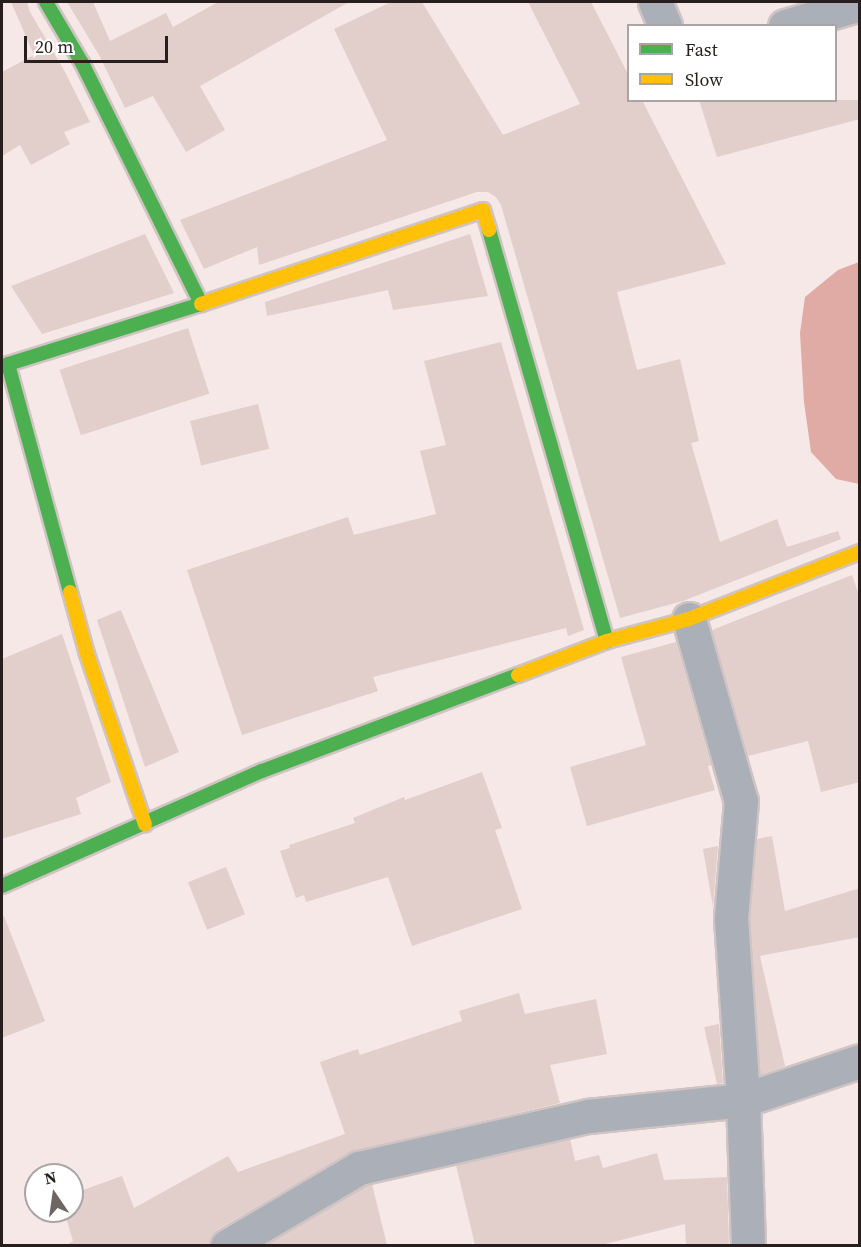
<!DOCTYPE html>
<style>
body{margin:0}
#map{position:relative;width:861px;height:1247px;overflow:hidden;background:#f6e8e6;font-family:"Source Serif 4",serif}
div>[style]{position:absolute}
.water>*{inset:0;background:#e0aba4}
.building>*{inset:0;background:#e2cecb;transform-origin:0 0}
.roads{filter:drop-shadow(2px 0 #cfc4c3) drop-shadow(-2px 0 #cfc4c3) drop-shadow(0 2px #cfc4c3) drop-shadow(0 -2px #cfc4c3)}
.street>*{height:33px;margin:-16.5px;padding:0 16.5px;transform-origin:16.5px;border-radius:16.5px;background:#abafb8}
.fast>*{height:14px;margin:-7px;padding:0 7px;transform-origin:7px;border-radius:7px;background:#4caf50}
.slow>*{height:14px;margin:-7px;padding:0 7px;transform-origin:7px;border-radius:7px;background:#ffc107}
span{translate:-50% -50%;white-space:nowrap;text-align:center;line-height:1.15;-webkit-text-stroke:6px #fff;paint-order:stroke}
.frame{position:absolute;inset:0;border:3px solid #271e1d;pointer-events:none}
.legend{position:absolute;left:627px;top:24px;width:210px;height:78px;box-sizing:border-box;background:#fff;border:2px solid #a9a5a5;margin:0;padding:8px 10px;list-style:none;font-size:18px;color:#271e1d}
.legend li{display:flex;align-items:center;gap:12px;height:30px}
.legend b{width:30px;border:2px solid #a9a5a5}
.north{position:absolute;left:24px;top:1163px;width:60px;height:60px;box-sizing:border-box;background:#fff;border:2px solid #a9a5a5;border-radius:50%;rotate:347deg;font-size:16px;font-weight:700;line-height:24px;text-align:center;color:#271e1d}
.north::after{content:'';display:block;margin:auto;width:21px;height:27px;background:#6f6563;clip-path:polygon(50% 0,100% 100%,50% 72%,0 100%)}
.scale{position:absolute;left:24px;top:36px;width:144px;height:27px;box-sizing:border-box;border:3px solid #271e1d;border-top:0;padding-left:8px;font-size:18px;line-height:21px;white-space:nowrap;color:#271e1d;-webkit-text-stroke:4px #fff;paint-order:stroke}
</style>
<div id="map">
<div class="water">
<div style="clip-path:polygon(859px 262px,859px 484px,836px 479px,811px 452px,804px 402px,800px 333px,805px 297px,838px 270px)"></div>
</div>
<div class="building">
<div style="clip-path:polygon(11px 2px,27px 2px,30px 12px,65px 72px,90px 122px,64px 132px,70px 144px,31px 165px,20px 145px,2px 156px,2px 72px,34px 55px)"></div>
<div style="clip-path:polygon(67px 2px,93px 2px,110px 41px,166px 13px,173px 27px,218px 2px,349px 2px,200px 86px,225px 130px,186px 152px,153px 96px,125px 108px,99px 55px)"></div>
<div style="clip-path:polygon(391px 2px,422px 2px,503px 135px,580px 104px,528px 2px,591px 2px,628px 74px,628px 100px,642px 100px,726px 264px,617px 292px,637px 370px,680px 359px,699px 441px,691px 443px,720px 542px,777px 519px,787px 547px,838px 531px,841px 539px,683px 601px,620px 618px,501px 205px,496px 197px,488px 192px,477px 192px,259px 265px,257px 247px,204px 269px,180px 220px,387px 140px,334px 29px)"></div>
<div style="clip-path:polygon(699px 100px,860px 100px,860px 119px,717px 157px)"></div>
<div style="clip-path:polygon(145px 234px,174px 293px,42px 334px,11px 286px)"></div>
<div style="clip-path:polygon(470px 234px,488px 296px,393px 310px,388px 290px,267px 316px,265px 302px)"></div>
<div style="left:188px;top:328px;width:69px;height:135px;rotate:72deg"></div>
<div style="clip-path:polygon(501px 342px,584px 630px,568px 636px,566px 628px,373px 677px,378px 691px,242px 735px,187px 570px,348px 517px,354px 535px,436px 514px,420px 451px,446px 445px,424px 361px)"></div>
<div style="left:258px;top:404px;width:46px;height:70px;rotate:76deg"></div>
<div style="clip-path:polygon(852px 575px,860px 598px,860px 782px,821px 792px,808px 741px,748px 756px,712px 630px)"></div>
<div style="clip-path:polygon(121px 610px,179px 752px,145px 767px,97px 620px)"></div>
<div style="clip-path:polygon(62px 634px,111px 782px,76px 798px,81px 814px,2px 839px,2px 659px)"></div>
<div style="clip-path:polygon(676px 642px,711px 765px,708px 766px,715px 790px,587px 826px,570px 767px,646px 745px,621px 657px)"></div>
<div style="clip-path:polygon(482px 772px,502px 828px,495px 830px,522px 909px,412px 946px,388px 877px,306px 902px,304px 895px,296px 898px,280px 851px,290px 848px,289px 845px,355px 823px,353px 818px,404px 797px,405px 800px)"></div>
<div style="clip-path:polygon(772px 836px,785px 911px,860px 888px,860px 937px,760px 956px,785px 1066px,760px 1075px,750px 918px,757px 839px)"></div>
<div style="clip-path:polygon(718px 846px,713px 907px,703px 849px)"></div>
<div style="left:226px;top:867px;width:51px;height:41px;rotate:68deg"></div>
<div style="clip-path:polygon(2px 916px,4px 916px,45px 1021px,2px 1038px)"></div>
<div style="clip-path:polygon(519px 993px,525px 1014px,596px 999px,607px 1054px,550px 1065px,560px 1103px,350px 1152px,217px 1230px,211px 1236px,208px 1245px,66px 1245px,73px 1241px,64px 1211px,72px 1211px,72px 1194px,122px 1176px,134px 1208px,228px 1156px,238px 1172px,345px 1134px,320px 1062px,358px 1049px,360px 1055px,462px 1021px,459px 1011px)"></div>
<div style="clip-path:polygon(719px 1024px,723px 1083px,717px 1084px,704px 1027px)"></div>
<div style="clip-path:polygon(570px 1139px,575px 1161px,599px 1155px,603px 1168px,657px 1153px,664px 1180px,727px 1177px,729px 1245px,686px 1245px,685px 1224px,601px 1245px,475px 1245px,456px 1165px)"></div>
<div style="clip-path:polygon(372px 1184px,387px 1245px,265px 1245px,366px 1186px)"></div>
</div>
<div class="roads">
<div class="street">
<div style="left:655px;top:2px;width:26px;rotate:67deg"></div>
<div style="left:785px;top:26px;width:78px;rotate:-16.3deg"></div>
<div style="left:689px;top:619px;width:189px;rotate:74.1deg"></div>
<div style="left:741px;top:801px;width:117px;rotate:94.9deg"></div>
<div style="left:731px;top:918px;width:182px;rotate:86.2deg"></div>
<div style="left:743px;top:1100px;width:146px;rotate:88deg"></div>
<div style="left:227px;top:1246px;width:153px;rotate:-30.6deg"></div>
<div style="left:359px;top:1168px;width:235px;rotate:-12.8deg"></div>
<div style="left:588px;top:1116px;width:156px;rotate:-5.9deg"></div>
<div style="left:743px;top:1100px;width:123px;rotate:-18.4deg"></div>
</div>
<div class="fast">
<div style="left:46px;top:2px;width:71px;rotate:59.5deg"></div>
<div style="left:82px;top:63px;width:269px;rotate:63.7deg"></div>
<div style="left:201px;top:304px;width:202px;rotate:162.7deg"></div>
<div style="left:8px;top:364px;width:236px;rotate:74.8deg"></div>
<div style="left:489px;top:230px;width:428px;rotate:74deg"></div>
<div style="left:2px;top:886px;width:284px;rotate:-23.9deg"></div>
<div style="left:262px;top:771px;width:273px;rotate:-20.6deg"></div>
</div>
<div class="slow">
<div style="left:201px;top:304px;width:297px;rotate:-18.4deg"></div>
<div style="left:483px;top:210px;width:21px;rotate:73deg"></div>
<div style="left:70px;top:592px;width:64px;rotate:74.7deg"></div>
<div style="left:87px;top:654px;width:180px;rotate:71.2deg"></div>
<div style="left:518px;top:675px;width:95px;rotate:-20.9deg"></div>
<div style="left:607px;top:641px;width:85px;rotate:-15deg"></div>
<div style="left:689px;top:619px;width:184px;rotate:-21.4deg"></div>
</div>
</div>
<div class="frame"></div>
<ul class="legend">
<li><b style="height:8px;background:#4caf50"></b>Fast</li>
<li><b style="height:8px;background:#ffc107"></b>Slow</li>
</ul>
<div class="north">N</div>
<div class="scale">20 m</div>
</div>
